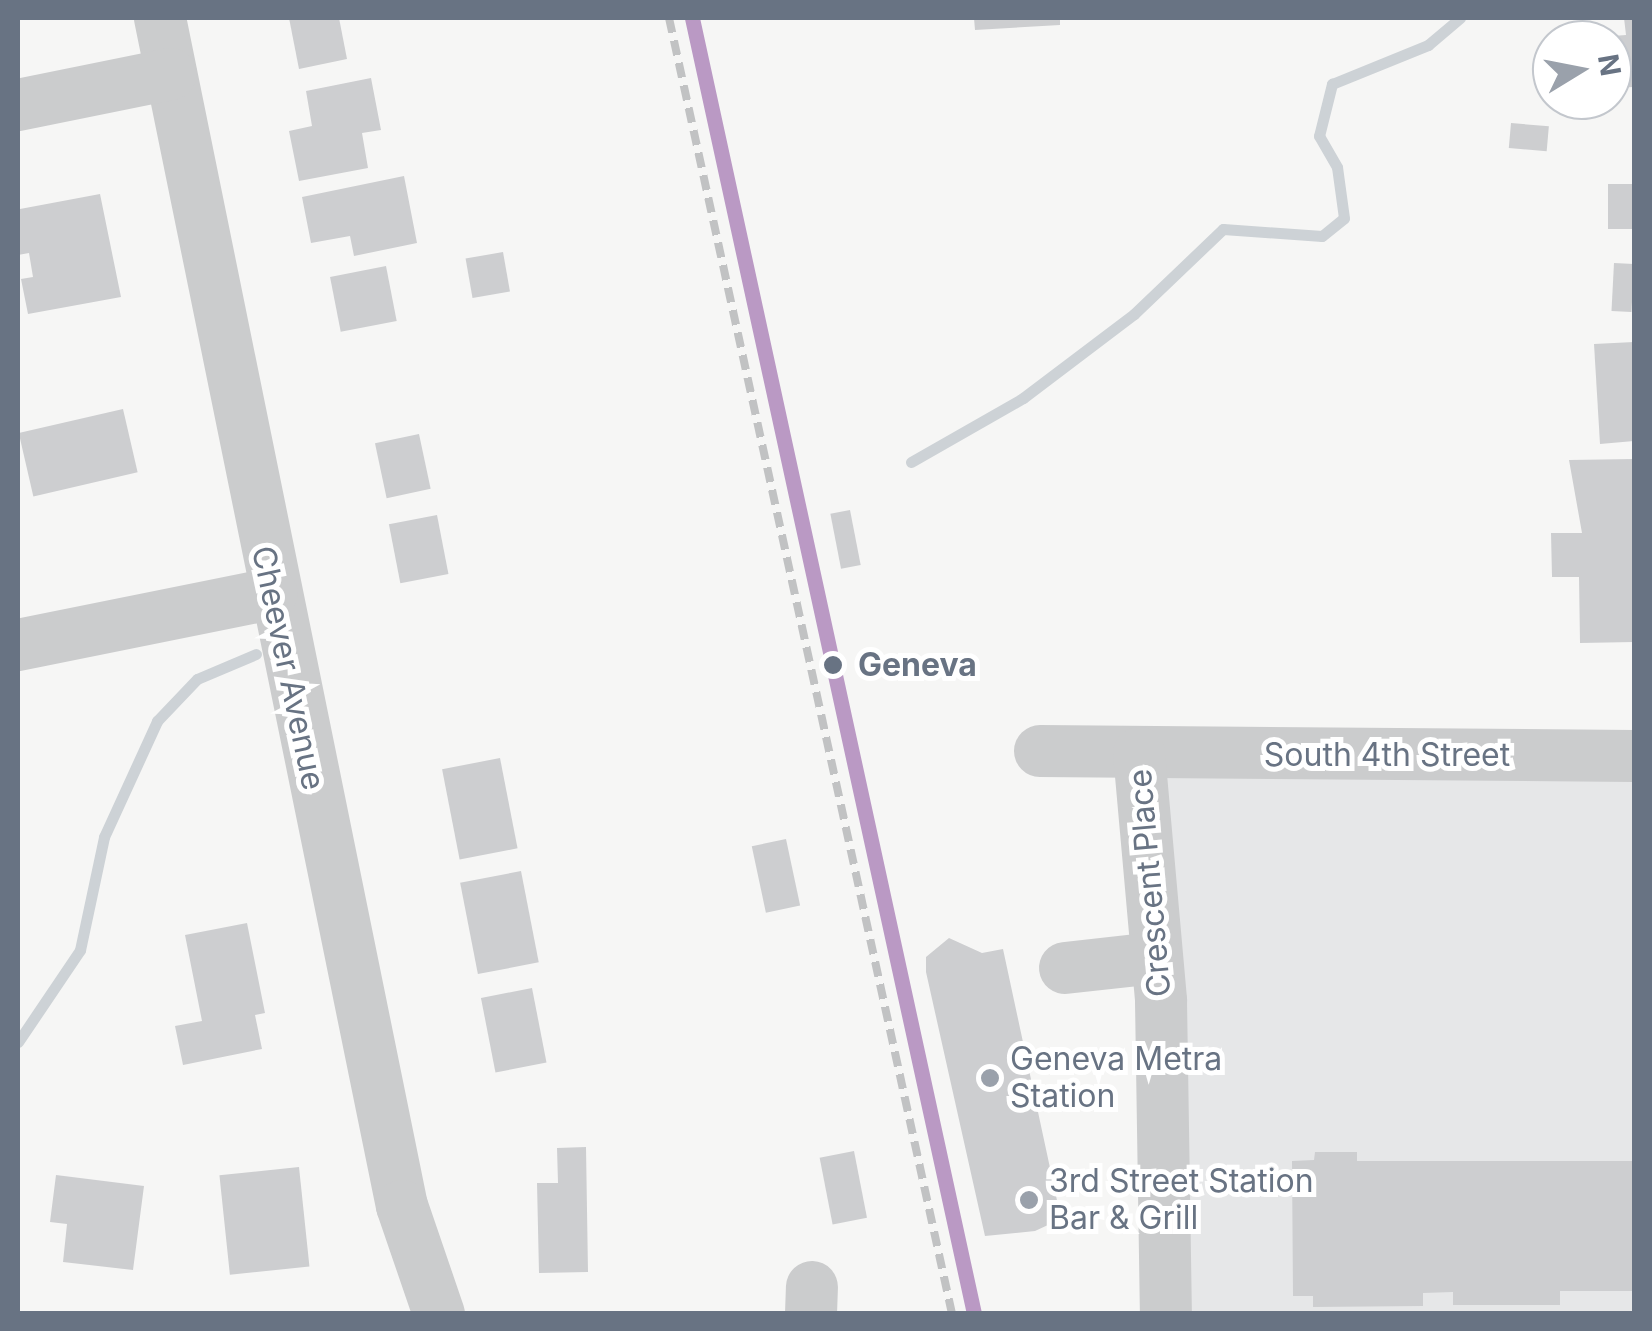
<!DOCTYPE html>
<style>
body{margin:0}
#map{position:relative;width:1652px;height:1331px;overflow:hidden;background:#f6f6f5;font-family:Inter,sans-serif}
div>[style]{position:absolute}
.built>*{inset:0;background:#e6e7e8;transform-origin:0 0}
.stream>*{height:11px;margin:-5.5px;padding:0 5.5px;transform-origin:5.5px;border-radius:5.5px;background:#cdd2d6}
.building>*{inset:0;background:#cdced0;transform-origin:0 0}
.minor>*{height:52px;margin:-26px;padding:0 26px;transform-origin:26px;border-radius:26px;background:#cbcccd}
.rail>*{height:8px;margin-top:-4px;transform-origin:0;background:repeating-linear-gradient(90deg,#c1c2c3 0 15px,transparent 0 23px)}
.rail-1>*{height:15px;margin:-7.5px;padding:0 7.5px;transform-origin:7.5px;border-radius:7.5px;background:#ba99c4}
.dots>*{width:28px;height:28px;translate:-50% -50%;box-sizing:border-box;border:5px solid #fff;border-radius:50%}
span{translate:-50% -50%;white-space:nowrap;text-align:center;line-height:1.15;-webkit-text-stroke:10px #fff;paint-order:stroke}
.stop-label{font-size:32px;color:#687383;font-weight:700}
.left{translate:0 -50%;text-align:left}
.street-label{font-size:32px;color:#687383}
.poi-label{font-size:32px;color:#687383}
.frame{position:absolute;inset:0;border:20px solid #687383;pointer-events:none}
.north{position:absolute;left:1532px;top:20px;width:100px;height:100px;box-sizing:border-box;background:#fff;border:2px solid #c3c7cd;border-radius:50%;rotate:80deg;font-size:28px;font-weight:700;line-height:40px;text-align:center;color:#687383}
.north::after{content:'';display:block;margin:auto;width:35px;height:45px;background:#9aa1ab;clip-path:polygon(50% 0,100% 100%,50% 72%,0 100%)}
</style>
<div id="map">
<div class="built">
<div style="left:1151px;top:762px;width:483px;height:551px"></div>
</div>
<div class="stream">
<div style="left:911px;top:462px;width:129px;rotate:-29.7deg"></div>
<div style="left:1023px;top:398px;width:139px;rotate:-37.1deg"></div>
<div style="left:1134px;top:314px;width:123px;rotate:-43.7deg"></div>
<div style="left:1223px;top:229px;width:99px;rotate:4deg"></div>
<div style="left:1322px;top:236px;width:28px;rotate:-39deg"></div>
<div style="left:1344px;top:218px;width:51px;rotate:-97.8deg"></div>
<div style="left:1337px;top:167px;width:36px;rotate:-120deg"></div>
<div style="left:1319px;top:136px;width:54px;rotate:-76deg"></div>
<div style="left:1332px;top:84px;width:104px;rotate:-22.1deg"></div>
<div style="left:1428px;top:45px;width:42px;rotate:-40.2deg"></div>
<div style="left:18px;top:1042px;width:111px;rotate:-56deg"></div>
<div style="left:80px;top:950px;width:116px;rotate:-78deg"></div>
<div style="left:104px;top:837px;width:128px;rotate:-65.4deg"></div>
<div style="left:157px;top:721px;width:58px;rotate:-46.4deg"></div>
<div style="left:197px;top:679px;width:64px;rotate:-23deg"></div>
</div>
<div class="building">
<div style="clip-path:polygon(289px 18px,339px 18px,347px 59px,299px 69px)"></div>
<div style="clip-path:polygon(974px 18px,1060px 18px,1060px 25px,975px 30px)"></div>
<div style="clip-path:polygon(1624px 18px,1634px 18px,1634px 87px,1612px 88px,1612px 40px,1599px 37px,1626px 35px)"></div>
<div style="clip-path:polygon(371px 78px,381px 130px,362px 133px,368px 168px,299px 181px,289px 131px,312px 126px,306px 91px)"></div>
<div style="left:1511px;top:123px;width:38px;height:25px;rotate:5deg"></div>
<div style="clip-path:polygon(404px 176px,417px 243px,354px 256px,350px 236px,311px 243px,302px 197px)"></div>
<div style="left:1608px;top:184px;width:26px;height:45px"></div>
<div style="clip-path:polygon(100px 194px,121px 297px,28px 314px,21px 279px,33px 277px,29px 253px,18px 255px,20px 209px)"></div>
<div style="left:503px;top:252px;width:40px;height:38px;rotate:80deg"></div>
<div style="left:1614px;top:263px;width:20px;height:48px;rotate:3deg"></div>
<div style="left:386px;top:266px;width:56px;height:57px;rotate:79deg"></div>
<div style="clip-path:polygon(1634px 342px,1634px 441px,1600px 444px,1594px 344px)"></div>
<div style="left:123px;top:409px;width:65px;height:107px;rotate:77deg"></div>
<div style="left:419px;top:434px;width:56px;height:45px;rotate:78deg"></div>
<div style="clip-path:polygon(1634px 459px,1634px 642px,1580px 643px,1579px 577px,1552px 577px,1551px 533px,1582px 533px,1569px 460px)"></div>
<div style="left:850px;top:510px;width:56px;height:20px;rotate:79deg"></div>
<div style="left:437px;top:515px;width:60px;height:49px;rotate:79deg"></div>
<div style="left:500px;top:758px;width:92px;height:59px;rotate:79deg"></div>
<div style="left:786px;top:839px;width:68px;height:35px;rotate:78deg"></div>
<div style="left:521px;top:871px;width:93px;height:62px;rotate:79deg"></div>
<div style="clip-path:polygon(247px 923px,265px 1013px,255px 1015px,262px 1049px,183px 1065px,175px 1026px,202px 1021px,185px 935px)"></div>
<div style="clip-path:polygon(949px 938px,982px 953px,1003px 949px,1061px 1219px,1035px 1231px,985px 1236px,926px 972px,926px 957px)"></div>
<div style="left:532px;top:988px;width:76px;height:52px;rotate:79deg"></div>
<div style="clip-path:polygon(586px 1147px,588px 1272px,539px 1273px,537px 1183px,558px 1183px,557px 1148px)"></div>
<div style="left:854px;top:1151px;width:68px;height:35px;rotate:79deg"></div>
<div style="clip-path:polygon(1315px 1152px,1357px 1152px,1357px 1161px,1634px 1161px,1634px 1291px,1560px 1291px,1560px 1305px,1453px 1305px,1453px 1292px,1423px 1293px,1423px 1306px,1313px 1307px,1313px 1296px,1293px 1296px,1292px 1161px,1314px 1160px)"></div>
<div style="left:299px;top:1167px;width:100px;height:80px;rotate:84deg"></div>
<div style="clip-path:polygon(56px 1175px,144px 1186px,133px 1270px,63px 1262px,67px 1224px,50px 1222px)"></div>
</div>
<div class="minor">
<div style="left:160px;top:18px;width:1212px;rotate:78.49deg"></div>
<div style="left:402px;top:1206px;width:114px;rotate:71.1deg"></div>
<div style="left:18px;top:105px;width:156px;rotate:-11.5deg"></div>
<div style="left:18px;top:645px;width:259px;rotate:-11.4deg"></div>
<div style="left:1040px;top:751px;width:594px;rotate:0.48deg"></div>
<div style="left:1139px;top:753px;width:249px;rotate:84.9deg"></div>
<div style="left:1161px;top:1001px;width:313px;rotate:89.1deg"></div>
<div style="left:1065px;top:968px;width:92px;rotate:-6.3deg"></div>
<div style="left:811px;top:1314px;width:27px;rotate:-88deg"></div>
</div>
<div class="rail">
<div style="left:669px;top:18px;width:1327px;rotate:77.68deg"></div>
</div>
<div class="rail-1">
<div style="left:692px;top:18px;width:1326px;rotate:77.72deg"></div>
</div>
<div class="dots">
<div style="left:833px;top:665px;background:#687383"></div>
<div style="left:990px;top:1078px;background:#9aa1ab"></div>
<div style="left:1029px;top:1200px;background:#9aa1ab"></div>
</div>
<div class="stop-label">
<span class="left" style="left:858px;top:665px">Geneva</span>
</div>
<div class="street-label">
<span style="left:288px;top:668px;rotate:78deg">Cheever Avenue</span>
<span style="left:1387px;top:755px">South 4th Street</span>
<span style="left:1150px;top:883px;rotate:-95deg">Crescent Place</span>
</div>
<div class="poi-label">
<span class="left" style="left:1010px;top:1078px">Geneva Metra<br>Station</span>
<span class="left" style="left:1049px;top:1200px">3rd Street Station<br>Bar &amp; Grill</span>
</div>
<div class="frame"></div>
<div class="north">N</div>
</div>
